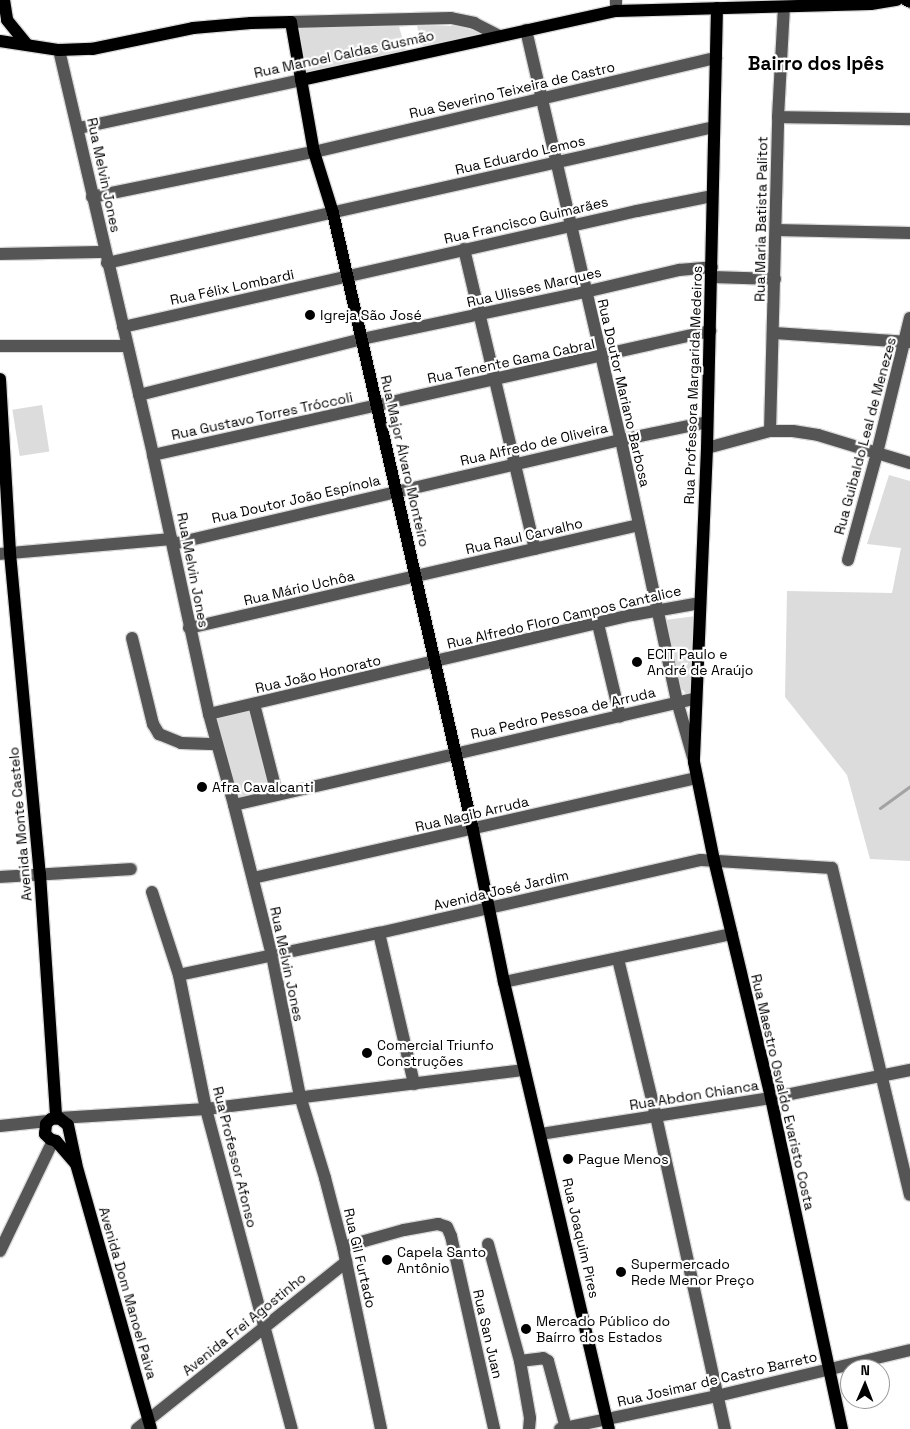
<!DOCTYPE html>
<meta charset="utf-8">
<style>
body{margin:0}
#map{position:relative;width:910px;height:1429px;overflow:hidden;background:#fff;font-family:"Space Grotesk",sans-serif}
div>[style]{position:absolute}
.green>*{inset:0;background:#dcdcdc;transform-origin:0 0}
.stream>*{height:3px;margin:-1.5px;padding:0 1.5px;transform-origin:1.5px;border-radius:1.5px;background:#a3a3a3}
.roads{filter:drop-shadow(1px 0 #dbdbdb) drop-shadow(-1px 0 #dbdbdb) drop-shadow(0 1px #dbdbdb) drop-shadow(0 -1px #dbdbdb)}
.minor>*{height:12px;margin:-6px;padding:0 6px;transform-origin:6px;border-radius:6px;background:#555}
.major>*{height:12px;margin:-6px;padding:0 6px;transform-origin:6px;border-radius:6px;background:#000}
.dots>*{width:14px;height:14px;translate:-50% -50%;box-sizing:border-box;border:2px solid #fff;border-radius:50%}
span{translate:-50% -50%;white-space:nowrap;text-align:center;line-height:1.15;-webkit-text-stroke:4.5px #fff;paint-order:stroke}
.street-label{font-size:14px;color:#000}
.poi-label{font-size:14px;color:#000}
.left{translate:0 -50%;text-align:left}
.district-label{font-size:19px;color:#000;font-weight:700}
.north{position:absolute;left:840px;top:1359px;width:50px;height:50px;box-sizing:border-box;background:#fff;border:1px solid #999;border-radius:50%;rotate:1deg;font-size:14px;font-weight:700;line-height:20px;text-align:center;color:#000}
.north::after{content:'';display:block;margin:auto;width:18px;height:22px;background:#000;clip-path:polygon(50% 0,100% 100%,50% 72%,0 100%)}
</style>
<div id="map">
<div class="green">
<div style="clip-path:polygon(398px 23px,406px 51px,305px 74px,298px 25px)"></div>
<div style="clip-path:polygon(417px 26px,456px 26px,484px 33px,423px 47px)"></div>
<div style="left:42px;top:405px;width:47px;height:30px;rotate:81deg"></div>
<div style="clip-path:polygon(889px 475px,910px 481px,910px 861px,870px 859px,847px 775px,785px 697px,787px 591px,892px 593px,901px 548px,867px 544px)"></div>
<div style="clip-path:polygon(696px 616px,694px 693px,687px 695px,681px 688px,665px 620px)"></div>
<div style="left:254px;top:704px;width:93px;height:46px;rotate:76deg"></div>
</div>
<div class="stream">
<div style="left:880px;top:808px;width:37px;rotate:-36deg"></div>
</div>
<div class="roads">
<div class="minor">
<div style="left:616px;top:0;width:11px;rotate:90deg"></div>
<div style="left:291px;top:22px;width:160px;rotate:-1.4deg"></div>
<div style="left:451px;top:18px;width:24px;rotate:12deg"></div>
<div style="left:474px;top:23px;width:27px;rotate:27deg"></div>
<div style="left:526px;top:30px;width:421px;rotate:77deg"></div>
<div style="left:621px;top:440px;width:267px;rotate:77.9deg"></div>
<div style="left:677px;top:701px;width:58px;rotate:74.1deg"></div>
<div style="left:59px;top:50px;width:416px;rotate:76.9deg"></div>
<div style="left:153px;top:455px;width:265px;rotate:77.8deg"></div>
<div style="left:209px;top:714px;width:94px;rotate:74.6deg"></div>
<div style="left:234px;top:805px;width:155px;rotate:75.8deg"></div>
<div style="left:272px;top:955px;width:144px;rotate:78.8deg"></div>
<div style="left:300px;top:1096px;width:86px;rotate:73deg"></div>
<div style="left:325px;top:1178px;width:71px;rotate:75.4deg"></div>
<div style="left:343px;top:1247px;width:186px;rotate:78.2deg"></div>
<div style="left:778px;top:117px;width:132px;rotate:0.9deg"></div>
<div style="left:79px;top:128px;width:227px;rotate:-12.2deg"></div>
<div style="left:92px;top:197px;width:227px;rotate:-11.5deg"></div>
<div style="left:314px;top:152px;width:413px;rotate:-13.2deg"></div>
<div style="left:776px;top:230px;width:134px;rotate:1.3deg"></div>
<div style="left:464px;top:249px;width:308px;rotate:76.7deg"></div>
<div style="left:0;top:254px;width:105px;rotate:-1.1deg"></div>
<div style="left:107px;top:263px;width:622px;rotate:-12.63deg"></div>
<div style="left:712px;top:277px;width:63px;rotate:1.8deg"></div>
<div style="left:123px;top:327px;width:527px;rotate:-12.72deg"></div>
<div style="left:637px;top:211px;width:76px;rotate:-11.3deg"></div>
<div style="left:773px;top:333px;width:137px;rotate:3.8deg"></div>
<div style="left:0;top:346px;width:127px"></div>
<div style="left:139px;top:395px;width:230px;rotate:-14.1deg"></div>
<div style="left:362px;top:339px;width:228px;rotate:-11.9deg"></div>
<div style="left:585px;top:292px;width:97px;rotate:-13.2deg"></div>
<div style="left:679px;top:270px;width:33px;rotate:-5deg"></div>
<div style="left:770px;top:431px;width:314px;rotate:-88.5deg"></div>
<div style="left:778px;top:117px;width:110px;rotate:-86.9deg"></div>
<div style="left:707px;top:448px;width:65px;rotate:-15.1deg"></div>
<div style="left:770px;top:431px;width:23px"></div>
<div style="left:793px;top:431px;width:25px;rotate:9deg"></div>
<div style="left:818px;top:435px;width:96px;rotate:16.9deg"></div>
<div style="left:153px;top:455px;width:571px;rotate:-12.55deg"></div>
<div style="left:173px;top:544px;width:460px;rotate:-13.1deg"></div>
<div style="left:621px;top:440px;width:88px;rotate:-11.8deg"></div>
<div style="left:0;top:554px;width:172px;rotate:-5deg"></div>
<div style="left:848px;top:560px;width:111px;rotate:-74.8deg"></div>
<div style="left:877px;top:453px;width:139px;rotate:-76.3deg"></div>
<div style="left:598px;top:624px;width:95px;rotate:76.6deg"></div>
<div style="left:189px;top:628px;width:461px;rotate:-12.9deg"></div>
<div style="left:132px;top:638px;width:89px;rotate:76.3deg"></div>
<div style="left:153px;top:724px;width:12px;rotate:59deg"></div>
<div style="left:159px;top:734px;width:24px;rotate:22deg"></div>
<div style="left:181px;top:743px;width:36px;rotate:2deg"></div>
<div style="left:254px;top:704px;width:93px;rotate:75.7deg"></div>
<div style="left:209px;top:714px;width:434px;rotate:-13.2deg"></div>
<div style="left:632px;top:615px;width:69px;rotate:-10deg"></div>
<div style="left:234px;top:805px;width:474px;rotate:-13deg"></div>
<div style="left:0;top:877px;width:131px;rotate:-3.5deg"></div>
<div style="left:253px;top:878px;width:455px;rotate:-12.7deg"></div>
<div style="left:152px;top:892px;width:87px;rotate:72deg"></div>
<div style="left:179px;top:975px;width:137px;rotate:78.6deg"></div>
<div style="left:206px;top:1109px;width:331px;rotate:75deg"></div>
<div style="left:379px;top:933px;width:155px;rotate:76.9deg"></div>
<div style="left:618px;top:959px;width:162px;rotate:76.4deg"></div>
<div style="left:656px;top:1116px;width:321px;rotate:77.6deg"></div>
<div style="left:179px;top:975px;width:204px;rotate:-11.9deg"></div>
<div style="left:379px;top:933px;width:330px;rotate:-12.8deg"></div>
<div style="left:701px;top:860px;width:131px;rotate:3.5deg"></div>
<div style="left:832px;top:868px;width:336px;rotate:76.6deg"></div>
<div style="left:504px;top:982px;width:233px;rotate:-11.9deg"></div>
<div style="left:59px;top:1118px;width:147px;rotate:-3.5deg"></div>
<div style="left:206px;top:1109px;width:321px;rotate:-7deg"></div>
<div style="left:0;top:1126px;width:48px;rotate:-5.9deg"></div>
<div style="left:541px;top:1134px;width:233px;rotate:-8.9deg"></div>
<div style="left:771px;top:1098px;width:142px;rotate:-11.4deg"></div>
<div style="left:488px;top:1244px;width:121px;rotate:74.7deg"></div>
<div style="left:520px;top:1361px;width:58px;rotate:80deg"></div>
<div style="left:530px;top:1418px;width:11px;rotate:95deg"></div>
<div style="left:343px;top:1247px;width:63px;rotate:-15.6deg"></div>
<div style="left:404px;top:1230px;width:35px;rotate:-10deg"></div>
<div style="left:438px;top:1224px;width:9px;rotate:18deg"></div>
<div style="left:447px;top:1227px;width:10px;rotate:66deg"></div>
<div style="left:451px;top:1236px;width:198px;rotate:77.4deg"></div>
<div style="left:0;top:1251px;width:122px;rotate:-64.3deg"></div>
<div style="left:520px;top:1361px;width:23px;rotate:-7deg"></div>
<div style="left:543px;top:1358px;width:6px;rotate:31deg"></div>
<div style="left:548px;top:1361px;width:69px;rotate:75deg"></div>
<div style="left:137px;top:1429px;width:268px;rotate:-38.6deg"></div>
<div style="left:560px;top:1429px;width:160px;rotate:-11.9deg"></div>
<div style="left:717px;top:1396px;width:198px;rotate:-13.4deg"></div>
</div>
<div class="major">
<div style="left:4px;top:0;width:20px;rotate:81deg"></div>
<div style="left:7px;top:20px;width:32px;rotate:51deg"></div>
<div style="left:906px;top:0;width:4px;rotate:27deg"></div>
<div style="left:717px;top:8px;width:440px;rotate:91.3deg"></div>
<div style="left:707px;top:448px;width:314px;rotate:92.4deg"></div>
<div style="left:694px;top:762px;width:100px;rotate:78.5deg"></div>
<div style="left:714px;top:860px;width:245px;rotate:76.5deg"></div>
<div style="left:771px;top:1098px;width:339px;rotate:77.9deg"></div>
<div style="left:0;top:41px;width:60px;rotate:8.7deg"></div>
<div style="left:59px;top:50px;width:33px;rotate:-2deg"></div>
<div style="left:92px;top:49px;width:103px;rotate:-11.7deg"></div>
<div style="left:193px;top:28px;width:58px;rotate:-4.9deg"></div>
<div style="left:251px;top:23px;width:40px;rotate:-1.4deg"></div>
<div style="left:291px;top:22px;width:132px;rotate:80deg"></div>
<div style="left:314px;top:152px;width:64px;rotate:72.7deg"></div>
<div style="left:333px;top:213px;width:633px;rotate:77.22deg"></div>
<div style="left:473px;top:830px;width:155px;rotate:78.5deg"></div>
<div style="left:504px;top:982px;width:459px;rotate:76.8deg"></div>
<div style="left:301px;top:80px;width:322px;rotate:-12.4deg"></div>
<div style="left:616px;top:11px;width:255px;rotate:-1.6deg"></div>
<div style="left:871px;top:4px;width:26px;rotate:-9deg"></div>
<div style="left:0;top:379px;width:174px;rotate:86.7deg"></div>
<div style="left:10px;top:553px;width:322px;rotate:84.7deg"></div>
<div style="left:40px;top:874px;width:245px;rotate:86.2deg"></div>
<div style="left:76px;top:1164px;width:30px;rotate:-131deg"></div>
<div style="left:56px;top:1141px;width:6px;rotate:-162deg"></div>
<div style="left:50px;top:1139px;width:7px;rotate:-135deg"></div>
<div style="left:45px;top:1134px;width:10px;rotate:-84deg"></div>
<div style="left:46px;top:1124px;width:7px;rotate:-45deg"></div>
<div style="left:51px;top:1119px;width:8px;rotate:-7deg"></div>
<div style="left:59px;top:1118px;width:11px;rotate:38deg"></div>
<div style="left:68px;top:1125px;width:40px;rotate:78deg"></div>
<div style="left:76px;top:1164px;width:275px;rotate:74.2deg"></div>
</div>
</div>
<div class="dots">
<div style="left:310px;top:315px;background:#000"></div>
<div style="left:637px;top:662px;background:#000"></div>
<div style="left:202px;top:787px;background:#000"></div>
<div style="left:367px;top:1053px;background:#000"></div>
<div style="left:568px;top:1159px;background:#000"></div>
<div style="left:387px;top:1260px;background:#000"></div>
<div style="left:621px;top:1272px;background:#000"></div>
<div style="left:526px;top:1329px;background:#000"></div>
</div>
<div class="street-label">
<span style="left:344px;top:54px;rotate:-12deg">Rua Manoel Caldas Gusmão</span>
<span style="left:512px;top:90px;rotate:-13deg">Rua Severino Teixeira de Castro</span>
<span style="left:520px;top:155px;rotate:-13deg">Rua Eduardo Lemos</span>
<span style="left:104px;top:175px;rotate:78deg">Rua Melvin Jones</span>
<span style="left:761px;top:219px;rotate:-89deg">Rua Maria Batista Palitot</span>
<span style="left:526px;top:220px;rotate:-13deg">Rua Francisco Guimarães</span>
<span style="left:232px;top:287px;rotate:-12deg">Rua Félix Lombardi</span>
<span style="left:534px;top:287px;rotate:-13deg">Rua Ulisses Marques</span>
<span style="left:511px;top:361px;rotate:-12deg">Rua Tenente Gama Cabral</span>
<span style="left:693px;top:385px;rotate:-88deg">Rua Professora Margarida Medeiros</span>
<span style="left:624px;top:393px;rotate:77deg">Rua Doutor Mariano Barbosa</span>
<span style="left:262px;top:416px;rotate:-12deg">Rua Gustavo Torres Tróccoli</span>
<span style="left:865px;top:436px;rotate:-75deg">Rua Guibaldo Leal de Menezes</span>
<span style="left:534px;top:444px;rotate:-13deg">Rua Alfredo de Oliveira</span>
<span style="left:405px;top:461px;rotate:77deg">Rua Major Álvaro Monteiro</span>
<span style="left:296px;top:499px;rotate:-13deg">Rua Doutor João Espínola</span>
<span style="left:524px;top:536px;rotate:-13deg">Rua Raul Carvalho</span>
<span style="left:193px;top:570px;rotate:79deg">Rua Melvin Jones</span>
<span style="left:299px;top:588px;rotate:-13deg">Rua Mário Uchôa</span>
<span style="left:564px;top:617px;rotate:-13deg">Rua Alfredo Floro Campos Cantalice</span>
<span style="left:318px;top:674px;rotate:-13deg">Rua João Honorato</span>
<span style="left:563px;top:713px;rotate:-13deg">Rua Pedro Pessoa de Arruda</span>
<span style="left:472px;top:814px;rotate:-13deg">Rua Nagib Arruda</span>
<span style="left:20px;top:824px;rotate:-95deg">Avenida Monte Castelo</span>
<span style="left:501px;top:890px;rotate:-13deg">Avenida José Jardim</span>
<span style="left:287px;top:964px;rotate:78deg">Rua Melvin Jones</span>
<span style="left:783px;top:1092px;rotate:77deg">Rua Maestro Osvaldo Evaristo Costa</span>
<span style="left:694px;top:1095px;rotate:-9deg">Rua Abdon Chianca</span>
<span style="left:235px;top:1157px;rotate:76deg">Rua Professor Afonso</span>
<span style="left:581px;top:1238px;rotate:77deg">Rua Joaquim Pires</span>
<span style="left:360px;top:1258px;rotate:77deg">Rua Gil Furtado</span>
<span style="left:128px;top:1293px;rotate:74deg">Avenida Dom Manoel Paiva</span>
<span style="left:244px;top:1324px;rotate:-39deg">Avenida Frei Agostinho</span>
<span style="left:488px;top:1334px;rotate:77deg">Rua San Juan</span>
<span style="left:717px;top:1379px;rotate:-13deg">Rua Josimar de Castro Barreto</span>
</div>
<div class="poi-label">
<span class="left" style="left:320px;top:315px">Igreja São José</span>
<span class="left" style="left:647px;top:662px">ECIT Paulo e<br>André de Araújo</span>
<span class="left" style="left:212px;top:787px">Afra Cavalcanti</span>
<span class="left" style="left:377px;top:1053px">Comercial Triunfo<br>Construções</span>
<span class="left" style="left:578px;top:1159px">Pague Menos</span>
<span class="left" style="left:397px;top:1260px">Capela Santo<br>Antônio</span>
<span class="left" style="left:631px;top:1272px">Supermercado<br>Rede Menor Preço</span>
<span class="left" style="left:536px;top:1329px">Mercado Público do<br>Baírro dos Estados</span>
</div>
<div class="district-label">
<span style="left:816px;top:64px">Bairro dos Ipês</span>
</div>
<div class="north">N</div>
</div>
